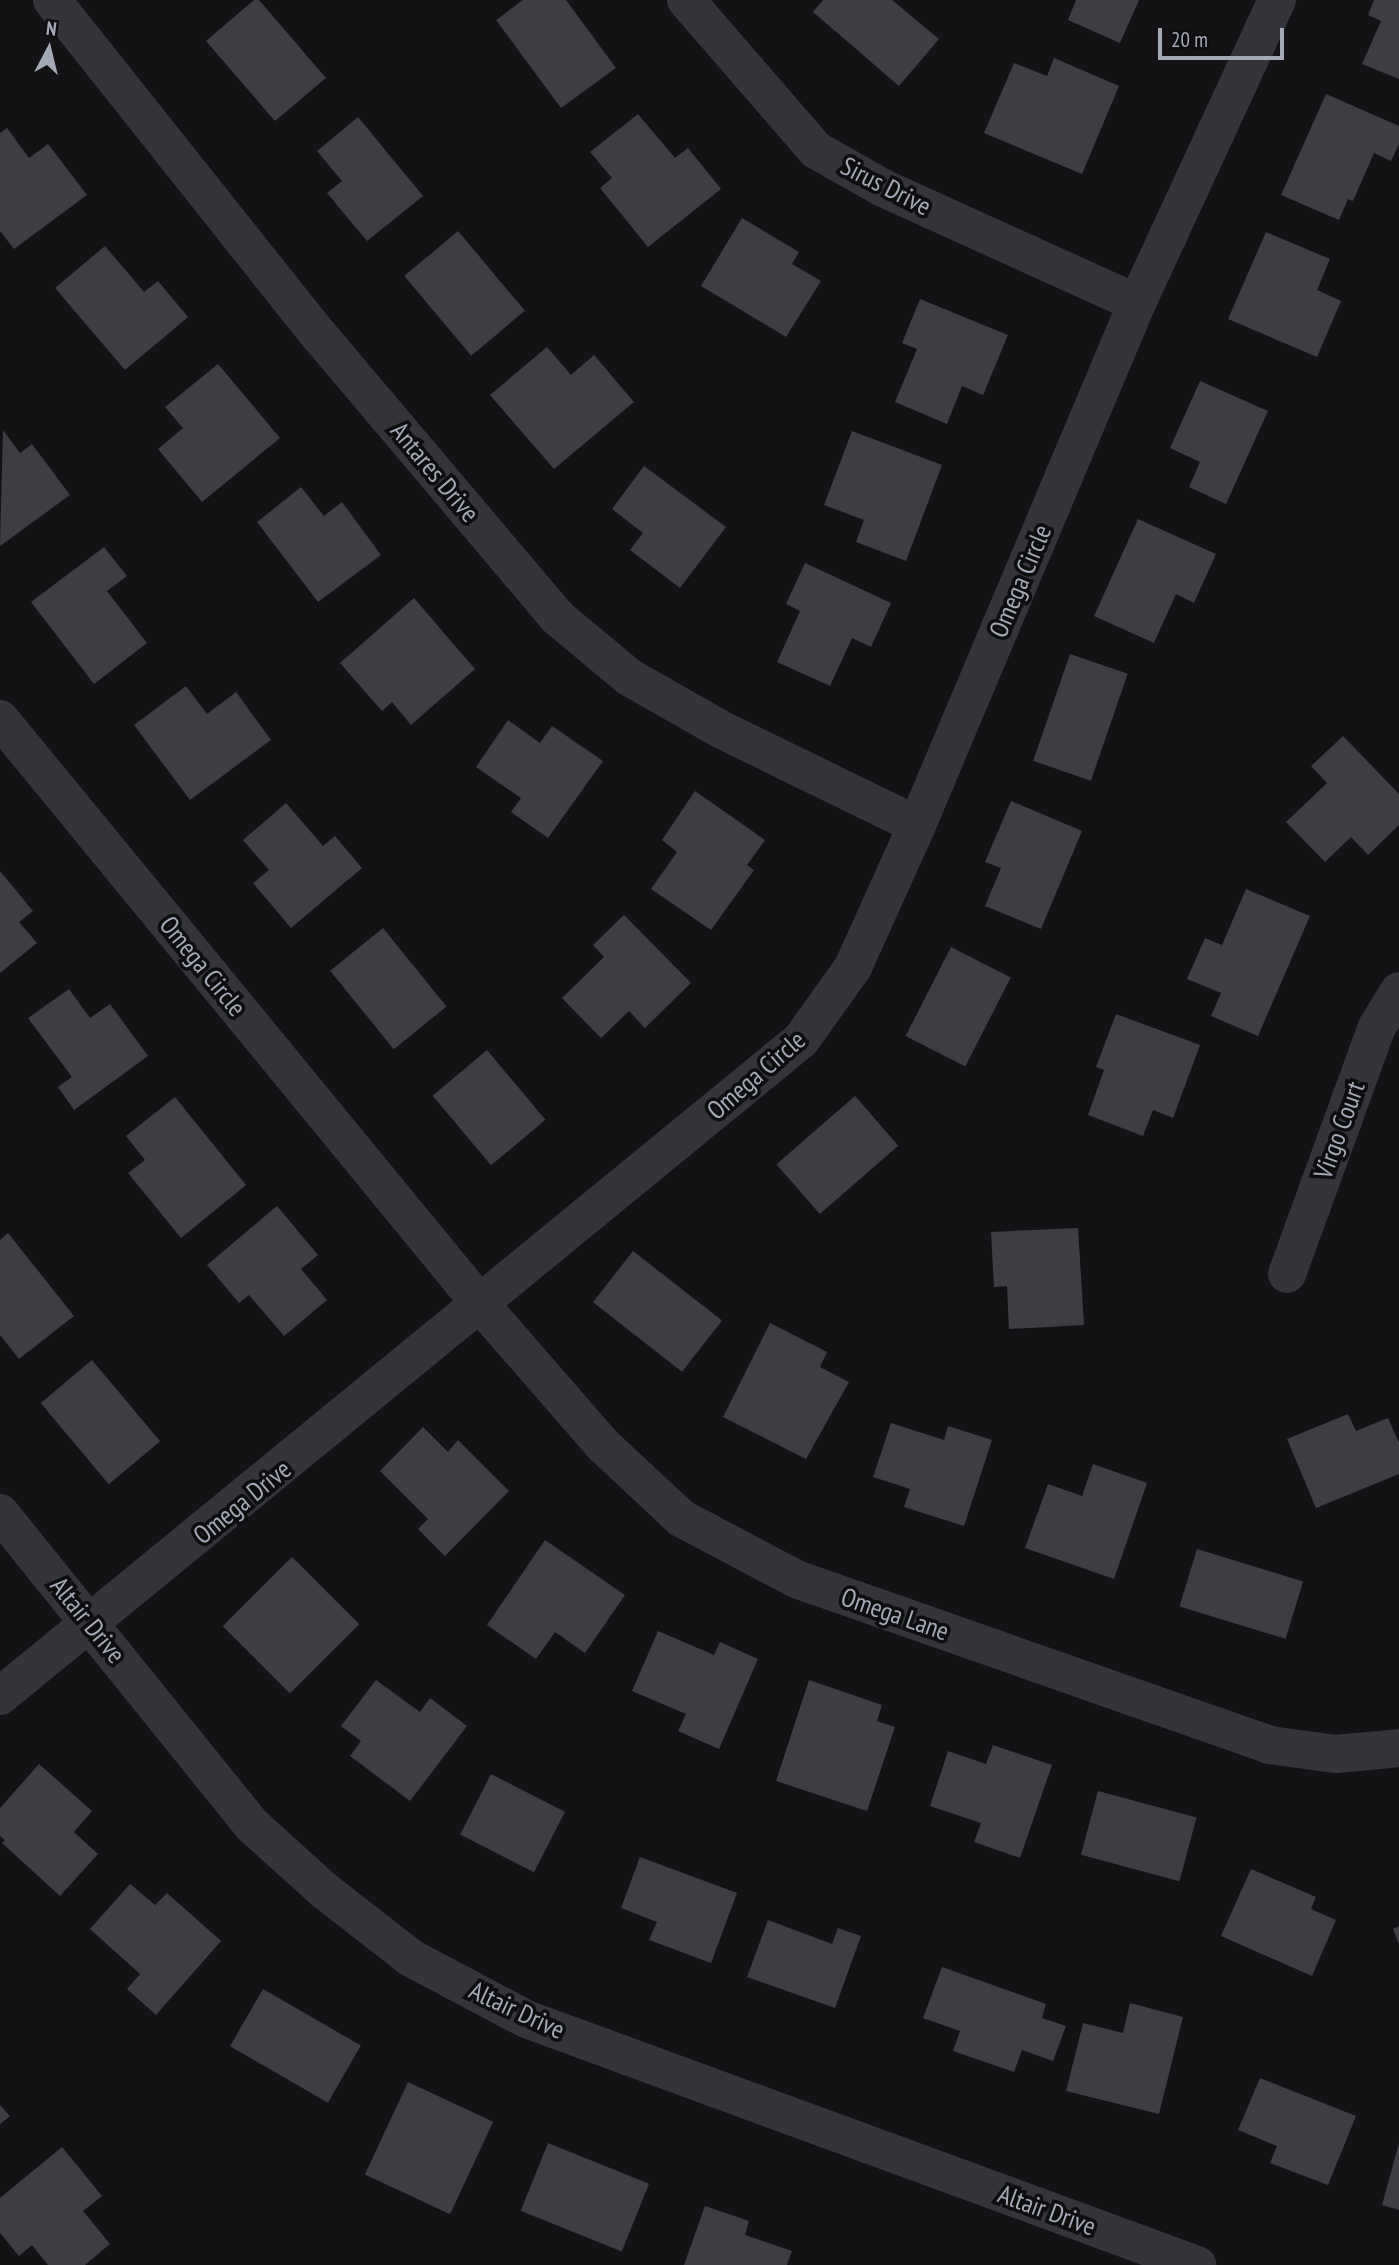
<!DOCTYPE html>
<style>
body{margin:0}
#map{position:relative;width:1399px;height:2265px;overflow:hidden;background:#131315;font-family:"PT Sans Narrow",sans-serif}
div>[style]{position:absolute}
.building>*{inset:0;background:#3d3e42;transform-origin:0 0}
.street>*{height:38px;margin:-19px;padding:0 19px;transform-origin:19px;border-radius:19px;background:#34353a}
span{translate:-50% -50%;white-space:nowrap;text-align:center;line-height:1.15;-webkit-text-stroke:7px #0e0e10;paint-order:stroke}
.street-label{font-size:26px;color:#a4a9b6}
.north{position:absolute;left:14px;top:14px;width:70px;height:70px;-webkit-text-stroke:5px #0e0e10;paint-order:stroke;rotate:7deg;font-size:19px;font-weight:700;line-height:28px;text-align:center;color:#a4a9b6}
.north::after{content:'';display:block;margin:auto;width:24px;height:32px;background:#a4a9b6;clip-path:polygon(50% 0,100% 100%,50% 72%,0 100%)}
.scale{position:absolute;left:1158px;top:28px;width:126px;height:32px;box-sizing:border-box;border:4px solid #a4a9b6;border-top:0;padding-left:9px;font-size:21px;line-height:24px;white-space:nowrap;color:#a4a9b6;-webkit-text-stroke:5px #0e0e10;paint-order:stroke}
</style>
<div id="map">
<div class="building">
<div style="clip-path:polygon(254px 0,259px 0,326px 78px,275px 121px,206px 41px)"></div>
<div style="clip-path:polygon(523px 0,566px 0,616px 68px,561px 108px,496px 20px)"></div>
<div style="clip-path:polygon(823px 0,892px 0,939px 39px,899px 86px,813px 12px)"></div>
<div style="clip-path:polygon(1076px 0,1139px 0,1120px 43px,1068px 20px)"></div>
<div style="clip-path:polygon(1374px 0,1399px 0,1399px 79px,1362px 64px,1381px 21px,1368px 15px)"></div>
<div style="clip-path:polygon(1054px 58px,1119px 86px,1082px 174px,984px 133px,1014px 63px,1047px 76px)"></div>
<div style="clip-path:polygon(1326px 94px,1399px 126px,1399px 144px,1391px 161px,1374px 153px,1353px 201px,1348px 199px,1339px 220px,1281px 195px)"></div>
<div style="clip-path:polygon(638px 114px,675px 158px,688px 148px,721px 189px,648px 247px,600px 188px,612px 178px,590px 152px)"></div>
<div style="clip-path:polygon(358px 117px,423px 196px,367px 241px,327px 193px,342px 181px,317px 151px)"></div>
<div style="clip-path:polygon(7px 128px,29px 158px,48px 144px,87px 195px,14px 249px,0 231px,0 133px)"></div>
<div style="clip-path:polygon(742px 218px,799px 252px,792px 264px,821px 281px,786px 337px,701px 286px)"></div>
<div style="left:458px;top:231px;width:104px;height:70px;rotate:50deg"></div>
<div style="clip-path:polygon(1266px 232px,1330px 259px,1317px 290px,1341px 301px,1317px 357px,1228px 319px)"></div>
<div style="clip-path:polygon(105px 246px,144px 292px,158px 281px,188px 317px,125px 370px,55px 288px)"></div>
<div style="clip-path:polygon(920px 299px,1008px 335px,983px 395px,962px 386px,947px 424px,895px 402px,917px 349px,902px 343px)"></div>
<div style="clip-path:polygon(547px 347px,571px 375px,594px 355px,634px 402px,554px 469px,490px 395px)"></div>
<div style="clip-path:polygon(218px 364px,280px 438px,202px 502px,158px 449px,183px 428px,165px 407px)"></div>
<div style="clip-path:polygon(1200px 381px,1268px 411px,1226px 504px,1189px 487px,1200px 462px,1170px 448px)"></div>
<div style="clip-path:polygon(3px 430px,20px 453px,32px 444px,70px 495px,0 546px)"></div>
<div style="clip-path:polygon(852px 431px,942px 465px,906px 561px,856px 542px,864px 520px,824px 505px)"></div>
<div style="clip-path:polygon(644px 466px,726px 527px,680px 588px,630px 550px,643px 533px,612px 509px)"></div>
<div style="clip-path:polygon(301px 487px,324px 516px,342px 502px,381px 555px,318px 602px,257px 522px)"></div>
<div style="clip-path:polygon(1138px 519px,1216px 554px,1194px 603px,1176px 594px,1154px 643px,1094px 616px)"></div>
<div style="clip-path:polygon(104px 547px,127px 576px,107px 591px,147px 643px,94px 684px,31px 602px)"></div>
<div style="clip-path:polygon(805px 563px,891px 603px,871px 647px,852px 638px,830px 686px,777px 662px,800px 611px,786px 604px)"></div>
<div style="clip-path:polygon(414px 598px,475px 669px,411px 725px,392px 702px,382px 711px,340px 663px)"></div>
<div style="left:1070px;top:654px;width:61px;height:113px;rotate:19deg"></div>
<div style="clip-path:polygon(186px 686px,207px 714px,236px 692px,271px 740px,190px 800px,134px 725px)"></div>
<div style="clip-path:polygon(508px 720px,540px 743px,552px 726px,603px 761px,548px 838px,511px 812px,521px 798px,476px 767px)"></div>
<div style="clip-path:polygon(1343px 736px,1399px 794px,1399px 825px,1368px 855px,1351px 837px,1325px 862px,1286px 822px,1327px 783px,1311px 766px)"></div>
<div style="clip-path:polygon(695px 791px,765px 840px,747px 865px,754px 870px,711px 930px,651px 889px,677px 852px,662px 840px)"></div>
<div style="clip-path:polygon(1011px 801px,1082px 831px,1041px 929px,985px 906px,1001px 868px,985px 862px)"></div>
<div style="clip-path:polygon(286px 803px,323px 846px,335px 836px,362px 868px,291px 928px,253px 883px,269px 870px,243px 840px)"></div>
<div style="clip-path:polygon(0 871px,33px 911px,19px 922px,37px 943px,0 973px)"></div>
<div style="clip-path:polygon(1246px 889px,1310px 916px,1258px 1036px,1211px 1016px,1221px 993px,1187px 979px,1205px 938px,1222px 945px)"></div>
<div style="clip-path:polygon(624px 915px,691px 983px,645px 1028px,629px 1011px,601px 1038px,562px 998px,604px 957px,593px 945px)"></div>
<div style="left:383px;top:928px;width:101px;height:68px;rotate:51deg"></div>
<div style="left:951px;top:947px;width:67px;height:100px;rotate:27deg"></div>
<div style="clip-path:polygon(69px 989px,90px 1018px,110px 1004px,148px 1056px,74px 1110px,58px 1087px,72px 1077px,28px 1018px)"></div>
<div style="clip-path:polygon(1116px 1014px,1200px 1045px,1173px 1118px,1153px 1110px,1143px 1136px,1088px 1115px,1104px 1070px,1096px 1067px)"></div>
<div style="left:487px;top:1050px;width:91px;height:71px;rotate:50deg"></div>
<div style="left:855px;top:1096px;width:66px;height:104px;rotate:49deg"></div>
<div style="clip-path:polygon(175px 1097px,246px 1185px,181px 1238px,128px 1173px,145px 1160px,126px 1136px)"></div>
<div style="clip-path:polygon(277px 1206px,318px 1255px,301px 1269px,327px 1300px,284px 1336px,249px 1295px,239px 1303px,207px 1265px)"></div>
<div style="clip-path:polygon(1078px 1228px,1084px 1325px,1009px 1329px,1007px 1286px,994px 1287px,991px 1232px)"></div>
<div style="clip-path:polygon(8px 1233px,74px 1316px,19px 1359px,0 1335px,0 1240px)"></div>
<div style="left:633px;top:1251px;width:113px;height:65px;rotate:38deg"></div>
<div style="clip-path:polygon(770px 1323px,827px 1352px,820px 1367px,849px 1382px,806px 1459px,723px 1417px)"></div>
<div style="left:92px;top:1360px;width:106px;height:67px;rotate:50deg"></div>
<div style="clip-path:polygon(1348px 1414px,1356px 1431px,1388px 1418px,1399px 1443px,1399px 1474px,1316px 1508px,1287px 1439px)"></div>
<div style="clip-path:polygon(891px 1423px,944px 1440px,948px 1426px,992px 1440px,964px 1526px,904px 1507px,910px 1489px,873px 1477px)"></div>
<div style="clip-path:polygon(423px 1427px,448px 1452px,458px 1440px,509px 1491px,445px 1556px,418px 1529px,428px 1519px,380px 1471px)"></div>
<div style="clip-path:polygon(1093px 1464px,1147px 1483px,1114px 1579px,1025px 1548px,1048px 1484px,1082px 1496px)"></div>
<div style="clip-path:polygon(545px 1540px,625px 1595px,585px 1653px,555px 1632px,536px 1659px,487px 1625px)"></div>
<div style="left:1197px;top:1549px;width:111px;height:60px;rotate:17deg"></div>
<div style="left:292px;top:1557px;width:95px;height:98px;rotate:45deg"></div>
<div style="clip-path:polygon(658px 1631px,714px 1655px,720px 1642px,758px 1659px,719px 1749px,678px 1731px,686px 1714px,632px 1691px)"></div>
<div style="clip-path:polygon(376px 1680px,420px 1712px,430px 1698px,467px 1726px,410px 1801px,350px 1756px,361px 1741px,341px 1726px)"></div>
<div style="clip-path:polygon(809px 1680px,882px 1705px,877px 1721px,895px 1727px,867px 1811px,776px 1781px)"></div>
<div style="clip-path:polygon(993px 1745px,1052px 1765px,1020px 1858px,974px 1842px,981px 1823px,930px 1806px,948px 1751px,986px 1764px)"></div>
<div style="clip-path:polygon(39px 1764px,92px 1811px,74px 1832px,98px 1854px,60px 1896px,2px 1843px,5px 1840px,0 1836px,0 1808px)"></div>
<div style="left:491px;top:1774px;width:83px;height:68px;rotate:27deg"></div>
<div style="left:1098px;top:1791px;width:102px;height:66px;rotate:15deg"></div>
<div style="clip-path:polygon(640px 1857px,737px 1893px,711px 1963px,649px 1940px,657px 1922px,621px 1908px)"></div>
<div style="clip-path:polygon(1251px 1869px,1316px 1897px,1311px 1909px,1336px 1920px,1312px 1976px,1221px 1936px)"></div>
<div style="clip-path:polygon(130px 1884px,155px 1905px,167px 1893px,221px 1941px,156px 2015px,127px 1989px,140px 1974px,90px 1929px)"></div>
<div style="clip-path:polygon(768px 1920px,832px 1944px,838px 1928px,861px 1936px,835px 2008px,747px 1977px)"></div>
<div style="clip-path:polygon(1399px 1926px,1399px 1944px,1393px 1929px)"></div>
<div style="clip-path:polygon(942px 1967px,1046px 2004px,1042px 2018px,1066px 2026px,1053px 2061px,1022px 2050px,1014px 2072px,953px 2051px,960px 2031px,923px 2018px)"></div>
<div style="left:263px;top:1989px;width:113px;height:66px;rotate:30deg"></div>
<div style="clip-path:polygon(1130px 2003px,1183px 2017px,1159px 2114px,1066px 2091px,1083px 2023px,1123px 2033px)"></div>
<div style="clip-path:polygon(1260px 2078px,1356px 2116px,1328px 2185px,1270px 2163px,1277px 2146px,1238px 2130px)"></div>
<div style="left:408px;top:2082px;width:94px;height:102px;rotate:25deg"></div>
<div style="clip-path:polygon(0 2105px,10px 2116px,0 2124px)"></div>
<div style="left:548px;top:2143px;width:109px;height:73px;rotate:22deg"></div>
<div style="clip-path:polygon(1399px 2143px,1399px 2210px,1382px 2205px)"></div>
<div style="clip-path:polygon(62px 2147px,102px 2196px,83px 2211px,110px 2244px,85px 2265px,48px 2265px,32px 2245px,19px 2256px,0 2233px,0 2198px)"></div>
<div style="clip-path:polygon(705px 2206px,749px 2221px,745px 2235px,792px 2251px,787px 2265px,684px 2265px)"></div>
</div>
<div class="street">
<div style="left:52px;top:0;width:427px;rotate:51.5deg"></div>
<div style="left:318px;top:334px;width:370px;rotate:49.8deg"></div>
<div style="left:557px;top:617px;width:94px;rotate:39.8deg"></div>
<div style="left:629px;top:677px;width:107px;rotate:29.7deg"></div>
<div style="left:722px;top:730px;width:217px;rotate:26deg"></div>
<div style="left:686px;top:0;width:198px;rotate:49.1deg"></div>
<div style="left:816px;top:150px;width:77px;rotate:29.6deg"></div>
<div style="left:883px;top:188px;width:279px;rotate:24.4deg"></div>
<div style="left:0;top:719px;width:760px;rotate:50.61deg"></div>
<div style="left:482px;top:1306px;width:184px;rotate:49deg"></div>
<div style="left:603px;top:1445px;width:107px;rotate:43.1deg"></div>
<div style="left:681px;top:1518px;width:130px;rotate:27.9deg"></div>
<div style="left:796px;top:1579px;width:502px;rotate:19.3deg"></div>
<div style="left:1270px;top:1745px;width:67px;rotate:7.8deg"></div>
<div style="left:1336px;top:1754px;width:63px;rotate:-5.4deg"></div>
<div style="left:1287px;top:1274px;width:263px;rotate:-70deg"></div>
<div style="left:1377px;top:1027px;width:42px;rotate:-58.6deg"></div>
<div style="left:0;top:1513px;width:402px;rotate:51.1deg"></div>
<div style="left:253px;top:1826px;width:97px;rotate:42.1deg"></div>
<div style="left:325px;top:1891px;width:109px;rotate:37.9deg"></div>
<div style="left:411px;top:1958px;width:130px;rotate:27.9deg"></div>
<div style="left:526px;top:2019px;width:715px;rotate:20.13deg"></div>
<div style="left:0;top:1696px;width:1035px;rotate:-39.32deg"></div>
<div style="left:801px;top:1040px;width:90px;rotate:-54.5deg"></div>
<div style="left:853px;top:967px;width:156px;rotate:-65.7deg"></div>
<div style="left:917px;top:825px;width:566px;rotate:-67.15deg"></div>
<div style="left:1137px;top:303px;width:334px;rotate:-65.2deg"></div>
</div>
<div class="street-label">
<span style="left:886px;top:186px;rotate:27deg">Sirus Drive</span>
<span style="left:435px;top:472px;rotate:50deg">Antares Drive</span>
<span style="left:1020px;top:581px;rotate:-67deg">Omega Circle</span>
<span style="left:203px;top:966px;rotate:51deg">Omega Circle</span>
<span style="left:756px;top:1075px;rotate:-41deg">Omega Circle</span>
<span style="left:1339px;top:1130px;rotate:-70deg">Virgo Court</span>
<span style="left:242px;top:1502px;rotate:-39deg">Omega Drive</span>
<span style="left:895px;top:1614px;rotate:19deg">Omega Lane</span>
<span style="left:88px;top:1620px;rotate:51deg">Altair Drive</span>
<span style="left:517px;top:2010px;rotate:25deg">Altair Drive</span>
<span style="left:1047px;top:2210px;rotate:20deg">Altair Drive</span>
</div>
<div class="north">N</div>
<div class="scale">20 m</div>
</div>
